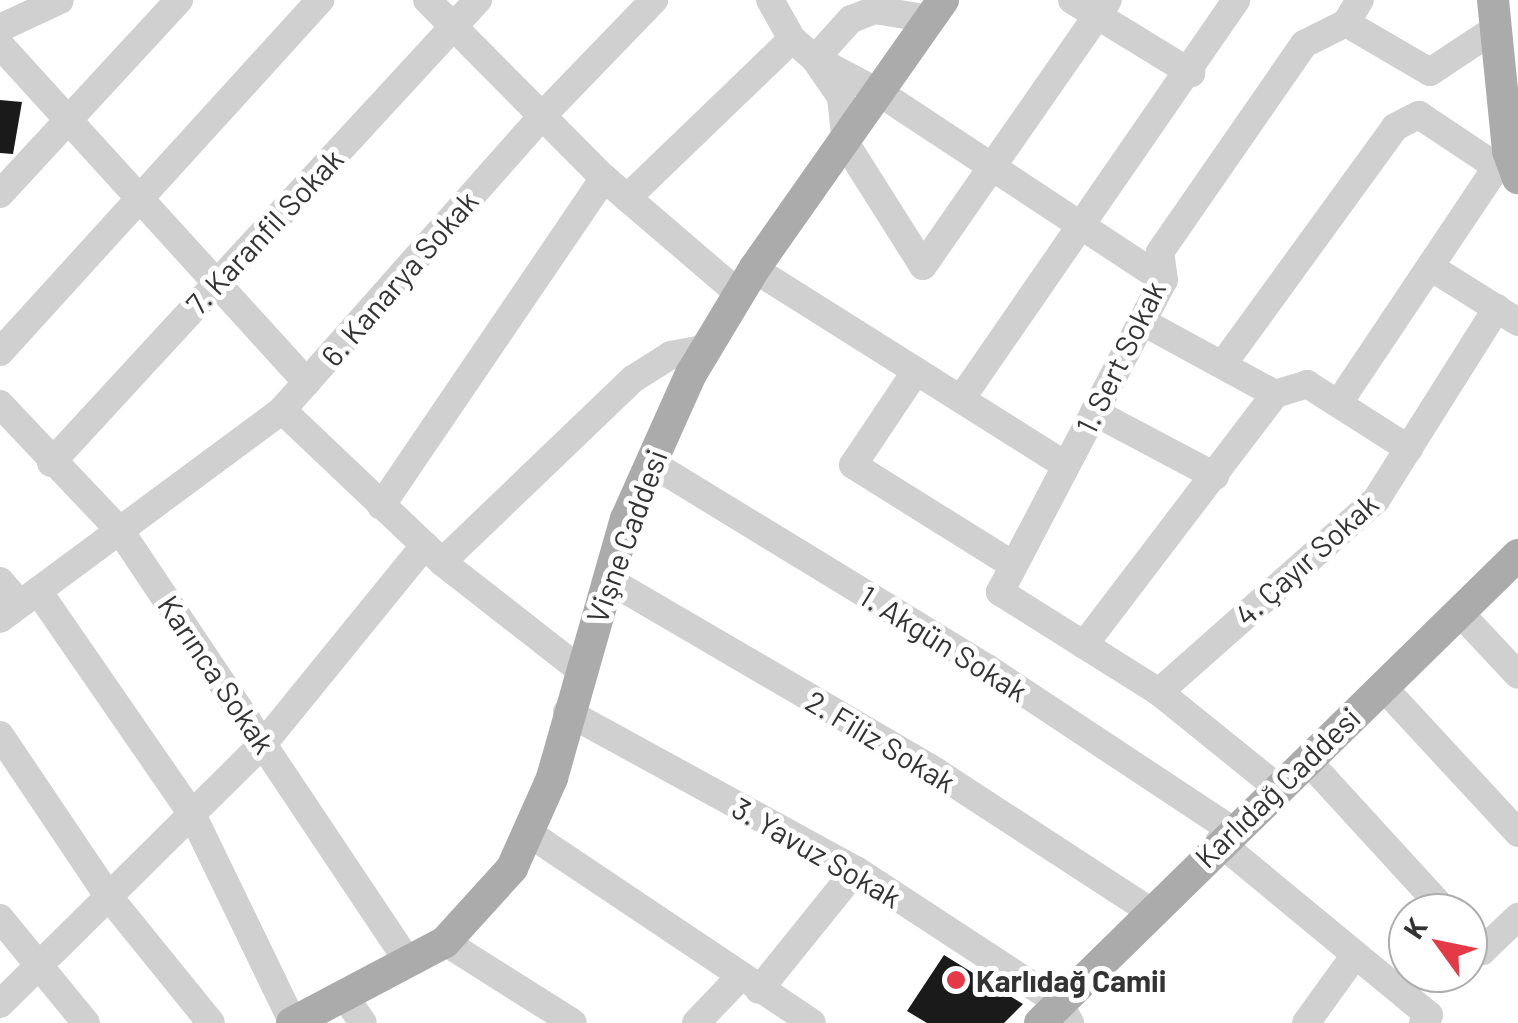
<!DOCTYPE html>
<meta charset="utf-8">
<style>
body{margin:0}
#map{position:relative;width:1518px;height:1023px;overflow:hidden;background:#fff;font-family:Barlow,sans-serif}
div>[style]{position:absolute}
.building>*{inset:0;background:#1a1a1a}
.minor>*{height:28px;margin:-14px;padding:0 14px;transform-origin:14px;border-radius:14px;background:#d0d0d0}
.major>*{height:32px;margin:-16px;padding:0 16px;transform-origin:16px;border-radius:16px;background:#ababab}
.dots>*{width:28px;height:28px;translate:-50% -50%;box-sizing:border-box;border:5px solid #fff;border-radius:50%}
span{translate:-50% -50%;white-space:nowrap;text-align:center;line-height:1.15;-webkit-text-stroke:10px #fff;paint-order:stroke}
.street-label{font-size:30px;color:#333}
.poi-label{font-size:30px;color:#333;font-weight:700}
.left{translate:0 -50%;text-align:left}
.north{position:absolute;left:1388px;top:893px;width:100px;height:100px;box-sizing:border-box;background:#fff;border:2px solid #adadad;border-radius:50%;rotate:303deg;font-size:28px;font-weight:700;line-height:40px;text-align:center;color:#333}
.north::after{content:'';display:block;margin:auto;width:35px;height:45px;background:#e63946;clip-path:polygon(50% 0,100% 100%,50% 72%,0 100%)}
</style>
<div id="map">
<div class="building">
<div style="clip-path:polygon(0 100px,22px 102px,13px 154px,0 153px)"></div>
<div style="clip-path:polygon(944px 955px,1023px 1004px,1004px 1023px,927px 1023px,907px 1011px)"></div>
</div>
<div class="minor">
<div style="left:427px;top:0;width:251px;rotate:45.2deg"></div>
<div style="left:604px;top:178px;width:177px;rotate:40.6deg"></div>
<div style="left:770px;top:0;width:45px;rotate:60.6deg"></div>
<div style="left:792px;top:39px;width:30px;rotate:41deg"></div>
<div style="left:815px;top:59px;width:46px;rotate:55.6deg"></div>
<div style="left:841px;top:97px;width:47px;rotate:83.9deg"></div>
<div style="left:846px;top:144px;width:144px;rotate:57.7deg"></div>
<div style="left:923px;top:266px;width:324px;rotate:-55.2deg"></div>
<div style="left:1072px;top:0;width:140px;rotate:31.5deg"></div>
<div style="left:930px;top:19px;width:56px;rotate:-170.7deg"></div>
<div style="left:875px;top:10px;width:26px;rotate:159deg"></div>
<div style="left:851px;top:19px;width:54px;rotate:132deg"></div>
<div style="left:815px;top:59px;width:73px;rotate:27.6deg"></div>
<div style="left:880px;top:93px;width:340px;rotate:33.4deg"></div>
<div style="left:1346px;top:23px;width:97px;rotate:30.3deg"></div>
<div style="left:1430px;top:72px;width:74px;rotate:-33.5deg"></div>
<div style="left:0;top:28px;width:66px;rotate:-25deg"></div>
<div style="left:0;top:45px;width:456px;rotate:47.7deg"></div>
<div style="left:0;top:194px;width:264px;rotate:-47.3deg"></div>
<div style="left:627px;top:198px;width:229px;rotate:-43.9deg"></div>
<div style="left:1432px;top:268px;width:102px;rotate:32.1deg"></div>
<div style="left:754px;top:269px;width:368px;rotate:32.2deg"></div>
<div style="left:1143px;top:322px;width:150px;rotate:28.6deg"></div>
<div style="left:1275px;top:394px;width:34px;rotate:-17deg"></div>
<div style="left:1307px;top:384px;width:121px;rotate:32.5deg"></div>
<div style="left:0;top:352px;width:476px;rotate:-47.7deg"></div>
<div style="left:1223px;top:364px;width:293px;rotate:-54deg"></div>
<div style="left:1395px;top:127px;width:27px;rotate:-27deg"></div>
<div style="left:1419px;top:115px;width:94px;rotate:33.7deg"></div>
<div style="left:916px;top:371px;width:113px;rotate:123.8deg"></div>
<div style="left:853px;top:465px;width:189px;rotate:32deg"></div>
<div style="left:961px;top:399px;width:485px;rotate:-55.4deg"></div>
<div style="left:1340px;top:401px;width:300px;rotate:-56.2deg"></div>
<div style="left:0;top:404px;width:176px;rotate:46.6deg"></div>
<div style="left:121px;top:532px;width:518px;rotate:56.25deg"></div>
<div style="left:282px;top:410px;width:221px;rotate:43.5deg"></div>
<div style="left:442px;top:562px;width:175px;rotate:38deg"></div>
<div style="left:1094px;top:412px;width:137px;rotate:27.9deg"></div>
<div style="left:51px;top:463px;width:630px;rotate:-47.32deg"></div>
<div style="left:651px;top:463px;width:394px;rotate:31.4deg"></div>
<div style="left:987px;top:668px;width:294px;rotate:33.5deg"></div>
<div style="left:381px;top:506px;width:397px;rotate:-55.8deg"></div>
<div style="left:442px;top:562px;width:265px;rotate:-43.8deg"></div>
<div style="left:633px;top:379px;width:45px;rotate:-32.3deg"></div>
<div style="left:671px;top:355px;width:36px;rotate:-11deg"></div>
<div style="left:607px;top:579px;width:380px;rotate:30.3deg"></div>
<div style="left:935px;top:771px;width:257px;rotate:33.1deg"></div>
<div style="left:0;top:581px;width:30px;rotate:49deg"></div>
<div style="left:38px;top:591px;width:271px;rotate:55.4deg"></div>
<div style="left:192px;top:814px;width:232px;rotate:64.2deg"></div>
<div style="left:1459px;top:612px;width:86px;rotate:46.9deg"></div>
<div style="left:0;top:619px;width:351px;rotate:-36.5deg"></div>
<div style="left:282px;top:410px;width:391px;rotate:-48.5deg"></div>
<div style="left:541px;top:117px;width:163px;rotate:-46deg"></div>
<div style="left:1084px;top:645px;width:315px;rotate:-52.7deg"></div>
<div style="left:1383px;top:687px;width:199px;rotate:47.2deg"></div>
<div style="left:1159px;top:692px;width:290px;rotate:-41.5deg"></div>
<div style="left:1376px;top:500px;width:227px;rotate:-57.8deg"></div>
<div style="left:567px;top:712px;width:329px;rotate:28.7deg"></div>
<div style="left:856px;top:870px;width:243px;rotate:33.2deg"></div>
<div style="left:1059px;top:1003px;width:23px;rotate:61deg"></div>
<div style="left:0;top:735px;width:195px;rotate:56.1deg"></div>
<div style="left:109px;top:897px;width:162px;rotate:51deg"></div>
<div style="left:1307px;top:760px;width:207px;rotate:47.5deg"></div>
<div style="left:1278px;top:788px;width:153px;rotate:-141.1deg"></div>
<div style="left:1159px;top:692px;width:188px;rotate:-147.8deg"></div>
<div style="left:1000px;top:592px;width:352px;rotate:-62.3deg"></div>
<div style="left:1164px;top:280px;width:28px;rotate:-98deg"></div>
<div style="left:1160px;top:252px;width:253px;rotate:-55.3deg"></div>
<div style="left:1304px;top:44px;width:47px;rotate:-26.6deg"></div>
<div style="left:1346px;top:23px;width:27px;rotate:-59deg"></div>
<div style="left:530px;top:834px;width:339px;rotate:33.8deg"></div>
<div style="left:1219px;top:842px;width:272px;rotate:39.5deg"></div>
<div style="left:1429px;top:1015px;width:10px;rotate:127deg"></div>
<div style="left:0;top:918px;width:136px;rotate:50.7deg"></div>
<div style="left:1468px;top:936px;width:21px;rotate:47deg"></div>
<div style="left:1482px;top:951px;width:50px;rotate:-43.4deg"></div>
<div style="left:445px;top:942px;width:151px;rotate:32.3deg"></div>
<div style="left:759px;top:990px;width:154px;rotate:-51.1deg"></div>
<div style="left:346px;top:998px;width:30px;rotate:56deg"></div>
<div style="left:0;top:1004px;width:371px;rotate:-44.7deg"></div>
<div style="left:264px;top:743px;width:255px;rotate:-50.9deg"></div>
<div style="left:696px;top:1023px;width:64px;rotate:-46.3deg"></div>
<div style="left:1306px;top:1023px;width:84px;rotate:-54.2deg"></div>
</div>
<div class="major">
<div style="left:1493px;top:0;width:152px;rotate:84.3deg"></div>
<div style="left:1508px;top:151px;width:29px;rotate:70deg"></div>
<div style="left:292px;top:1023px;width:173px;rotate:-27.9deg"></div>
<div style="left:445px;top:942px;width:100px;rotate:-47.8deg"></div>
<div style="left:512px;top:868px;width:98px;rotate:-66deg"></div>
<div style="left:552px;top:778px;width:269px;rotate:-74.1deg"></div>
<div style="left:626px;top:519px;width:159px;rotate:-65.9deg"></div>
<div style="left:691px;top:374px;width:122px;rotate:-59deg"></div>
<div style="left:754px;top:269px;width:329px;rotate:-54.9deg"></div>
<div style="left:1040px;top:1023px;width:669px;rotate:-44.39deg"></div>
</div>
<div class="dots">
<div style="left:956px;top:980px;background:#e63946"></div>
</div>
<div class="street-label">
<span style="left:264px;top:231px;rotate:-47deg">7. Karanfil Sokak</span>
<span style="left:399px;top:278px;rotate:-49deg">6. Kanarya Sokak</span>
<span style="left:1120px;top:357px;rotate:-64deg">1. Sert Sokak</span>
<span style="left:626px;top:536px;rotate:-70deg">Vişne Caddesi</span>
<span style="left:1306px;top:559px;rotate:-42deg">4. Çayır Sokak</span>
<span style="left:944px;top:643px;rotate:32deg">1. Akgün Sokak</span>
<span style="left:217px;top:674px;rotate:56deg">Karınca Sokak</span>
<span style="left:881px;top:741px;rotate:31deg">2. Filiz Sokak</span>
<span style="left:1277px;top:787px;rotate:-44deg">Karlıdağ Caddesi</span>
<span style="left:817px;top:852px;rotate:30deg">3. Yavuz Sokak</span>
</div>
<div class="poi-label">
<span class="left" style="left:976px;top:980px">Karlıdağ Camii</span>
</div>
<div class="north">K</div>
</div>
